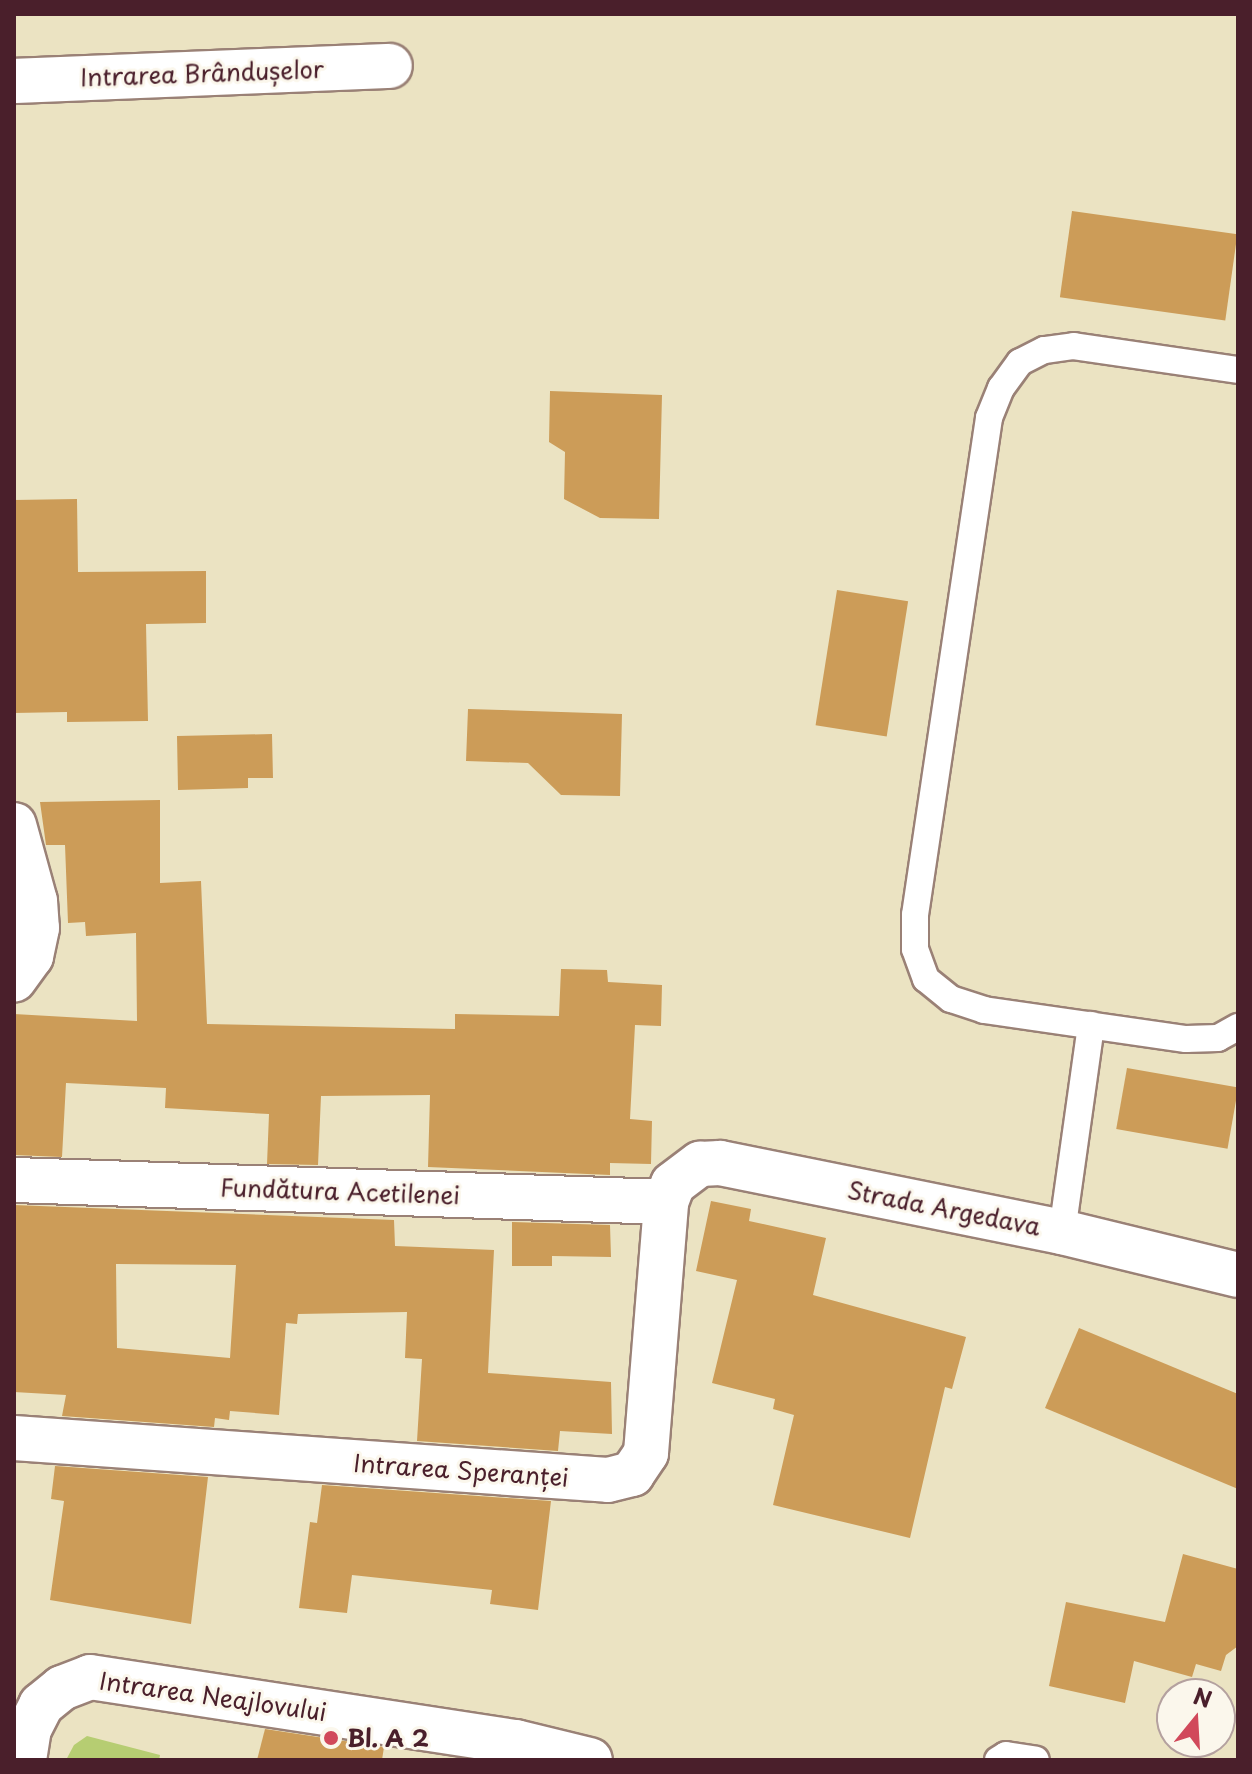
<!DOCTYPE html>
<meta charset="utf-8">
<style>
body{margin:0}
#map{position:relative;width:1252px;height:1774px;overflow:hidden;background:#ebe3c2;font-family:"Playpen Sans",sans-serif}
div>[style]{position:absolute}
.green>*{inset:0;background:#b6cd72}
.building>*{inset:0;background:#cc9c58;transform-origin:0 0}
.roads{filter:drop-shadow(2px 0 #9a8176) drop-shadow(-2px 0 #9a8176) drop-shadow(0 2px #9a8176) drop-shadow(0 -2px #9a8176)}
.lane>*{height:26px;margin:-13px;padding:0 13px;transform-origin:13px;border-radius:13px;background:#fff}
.street>*{height:44px;margin:-22px;padding:0 22px;transform-origin:22px;border-radius:22px;background:#fff}
.dots>*{width:22px;height:22px;translate:-50% -50%;box-sizing:border-box;border:4px solid #fbf7ec;border-radius:50%}
span{translate:-50% -50%;white-space:nowrap;text-align:center;line-height:1.15;-webkit-text-stroke:6px #fbf7ec;paint-order:stroke}
.street-label{font-size:24px;color:#4a1f2b}
.poi-label{font-size:24px;color:#4a1f2b;font-weight:700}
.left{translate:0 -50%;text-align:left}
.frame{position:absolute;inset:0;border:16px solid #4a1f2b;pointer-events:none}
.north{position:absolute;left:1156px;top:1678px;width:80px;height:80px;box-sizing:border-box;background:#fbf7ec;border:2px solid #b4a19f;border-radius:50%;rotate:18deg;font-size:22px;font-weight:700;line-height:32px;text-align:center;color:#4a1f2b}
.north::after{content:'';display:block;margin:auto;width:28px;height:36px;background:#d1495b;clip-path:polygon(50% 0,100% 100%,50% 72%,0 100%)}
</style>
<div id="map">
<div class="green">
<div style="clip-path:polygon(87px 1736px,160px 1755px,159px 1760px,66px 1760px,74px 1745px)"></div>
</div>
<div class="building">
<div style="left:1072px;top:211px;width:167px;height:87px;rotate:8deg"></div>
<div style="clip-path:polygon(550px 391px,662px 395px,659px 519px,600px 518px,564px 499px,565px 452px,549px 442px)"></div>
<div style="clip-path:polygon(77px 499px,78px 572px,206px 571px,206px 623px,146px 624px,148px 721px,67px 722px,67px 712px,14px 713px,14px 500px)"></div>
<div style="left:837px;top:590px;width:72px;height:137px;rotate:9deg"></div>
<div style="clip-path:polygon(468px 709px,622px 714px,620px 796px,561px 795px,528px 763px,466px 761px)"></div>
<div style="clip-path:polygon(272px 734px,273px 778px,248px 778px,248px 788px,178px 790px,177px 736px)"></div>
<div style="clip-path:polygon(160px 800px,160px 883px,201px 881px,207px 1024px,455px 1029px,455px 1014px,559px 1016px,561px 969px,607px 970px,608px 982px,662px 985px,661px 1026px,635px 1025px,630px 1119px,652px 1121px,651px 1164px,610px 1163px,610px 1175px,428px 1167px,430px 1095px,321px 1096px,318px 1165px,267px 1164px,269px 1114px,165px 1108px,166px 1088px,66px 1083px,62px 1157px,14px 1155px,14px 1014px,137px 1021px,136px 933px,86px 936px,85px 922px,68px 923px,65px 845px,46px 845px,40px 802px)"></div>
<div style="left:1127px;top:1068px;width:113px;height:62px;rotate:10deg"></div>
<div style="clip-path:polygon(711px 1201px,751px 1209px,749px 1221px,826px 1238px,813px 1295px,966px 1337px,952px 1389px,945px 1387px,910px 1538px,773px 1505px,794px 1415px,773px 1409px,775px 1399px,712px 1383px,737px 1280px,696px 1271px)"></div>
<div style="clip-path:polygon(evenodd,14px 1205px,394px 1220px,395px 1246px,494px 1250px,488px 1373px,611px 1382px,612px 1434px,560px 1431px,558px 1451px,417px 1441px,422px 1359px,405px 1358px,407px 1312px,298px 1314px,297px 1324px,286px 1323px,279px 1415px,230px 1411px,229px 1420px,215px 1418px,214px 1427px,62px 1416px,66px 1395px,14px 1392px,14px 1205px,116px 1264px,236px 1265px,230px 1358px,117px 1348px,116px 1264px)"></div>
<div style="clip-path:polygon(512px 1222px,610px 1225px,611px 1257px,552px 1256px,552px 1266px,512px 1266px)"></div>
<div style="clip-path:polygon(1079px 1328px,1238px 1394px,1238px 1489px,1045px 1408px)"></div>
<div style="clip-path:polygon(55px 1466px,208px 1477px,191px 1624px,50px 1600px,64px 1501px,51px 1499px)"></div>
<div style="clip-path:polygon(322px 1485px,551px 1501px,538px 1610px,490px 1604px,492px 1590px,352px 1575px,347px 1613px,299px 1608px,310px 1522px,317px 1523px)"></div>
<div style="clip-path:polygon(1183px 1554px,1238px 1569px,1238px 1646px,1226px 1655px,1221px 1671px,1196px 1664px,1192px 1677px,1134px 1661px,1125px 1703px,1049px 1686px,1066px 1602px,1165px 1622px)"></div>
<div style="clip-path:polygon(265px 1729px,384px 1747px,382px 1760px,257px 1760px)"></div>
</div>
<div class="roads">
<div class="lane">
<div style="left:1238px;top:370px;width:166px;rotate:-171.7deg"></div>
<div style="left:1074px;top:346px;width:30px;rotate:172deg"></div>
<div style="left:1044px;top:350px;width:27px;rotate:153deg"></div>
<div style="left:1020px;top:362px;width:32px;rotate:126deg"></div>
<div style="left:1001px;top:388px;width:32px;rotate:112deg"></div>
<div style="left:989px;top:418px;width:502px;rotate:98.47deg"></div>
<div style="left:915px;top:915px;width:34px;rotate:90deg"></div>
<div style="left:915px;top:949px;width:32px;rotate:70deg"></div>
<div style="left:926px;top:979px;width:32px;rotate:39deg"></div>
<div style="left:951px;top:999px;width:35px;rotate:18deg"></div>
<div style="left:984px;top:1010px;width:204px;rotate:8.2deg"></div>
<div style="left:1186px;top:1039px;width:32px;rotate:-2deg"></div>
<div style="left:1218px;top:1038px;width:23px;rotate:-29deg"></div>
<div style="left:1062px;top:1232px;width:209px;rotate:-82deg"></div>
<div style="left:998px;top:1760px;width:9px;rotate:-32deg"></div>
<div style="left:1006px;top:1755px;width:30px;rotate:9deg"></div>
</div>
<div class="street">
<div style="left:14px;top:81px;width:376px;rotate:-2.3deg"></div>
<div style="left:14px;top:825px;width:79px;rotate:74.6deg"></div>
<div style="left:35px;top:901px;width:27px;rotate:86deg"></div>
<div style="left:37px;top:928px;width:29px;rotate:102deg"></div>
<div style="left:31px;top:956px;width:29px;rotate:126deg"></div>
<div style="left:14px;top:1180px;width:652px;rotate:1.93deg"></div>
<div style="left:14px;top:1438px;width:595px;rotate:4.04deg"></div>
<div style="left:608px;top:1480px;width:25px;rotate:-14deg"></div>
<div style="left:632px;top:1474px;width:25px;rotate:-56deg"></div>
<div style="left:646px;top:1453px;width:252px;rotate:-85.4deg"></div>
<div style="left:666px;top:1202px;width:19px;rotate:-69deg"></div>
<div style="left:673px;top:1184px;width:34px;rotate:-37deg"></div>
<div style="left:700px;top:1164px;width:20px;rotate:-3deg"></div>
<div style="left:720px;top:1163px;width:349px;rotate:11.4deg"></div>
<div style="left:1062px;top:1232px;width:181px;rotate:13.7deg"></div>
<div style="left:24px;top:1760px;width:31px;rotate:-81deg"></div>
<div style="left:29px;top:1729px;width:27px;rotate:-63deg"></div>
<div style="left:41px;top:1705px;width:27px;rotate:-39deg"></div>
<div style="left:62px;top:1688px;width:30px;rotate:-21deg"></div>
<div style="left:90px;top:1677px;width:431px;rotate:8.7deg"></div>
<div style="left:516px;top:1742px;width:76px;rotate:13.7deg"></div>
</div>
</div>
<div class="dots">
<div style="left:331px;top:1738px;background:#d1495b"></div>
</div>
<div class="street-label">
<span style="left:202px;top:73px;rotate:-2deg">Intrarea Brândușelor</span>
<span style="left:340px;top:1191px;rotate:2deg">Fundătura Acetilenei</span>
<span style="left:944px;top:1208px;rotate:11deg">Strada Argedava</span>
<span style="left:461px;top:1470px;rotate:4deg">Intrarea Speranței</span>
<span style="left:213px;top:1696px;rotate:8deg">Intrarea Neajlovului</span>
</div>
<div class="poi-label">
<span class="left" style="left:347px;top:1738px">Bl. A 2</span>
</div>
<div class="frame"></div>
<div class="north">N</div>
</div>
